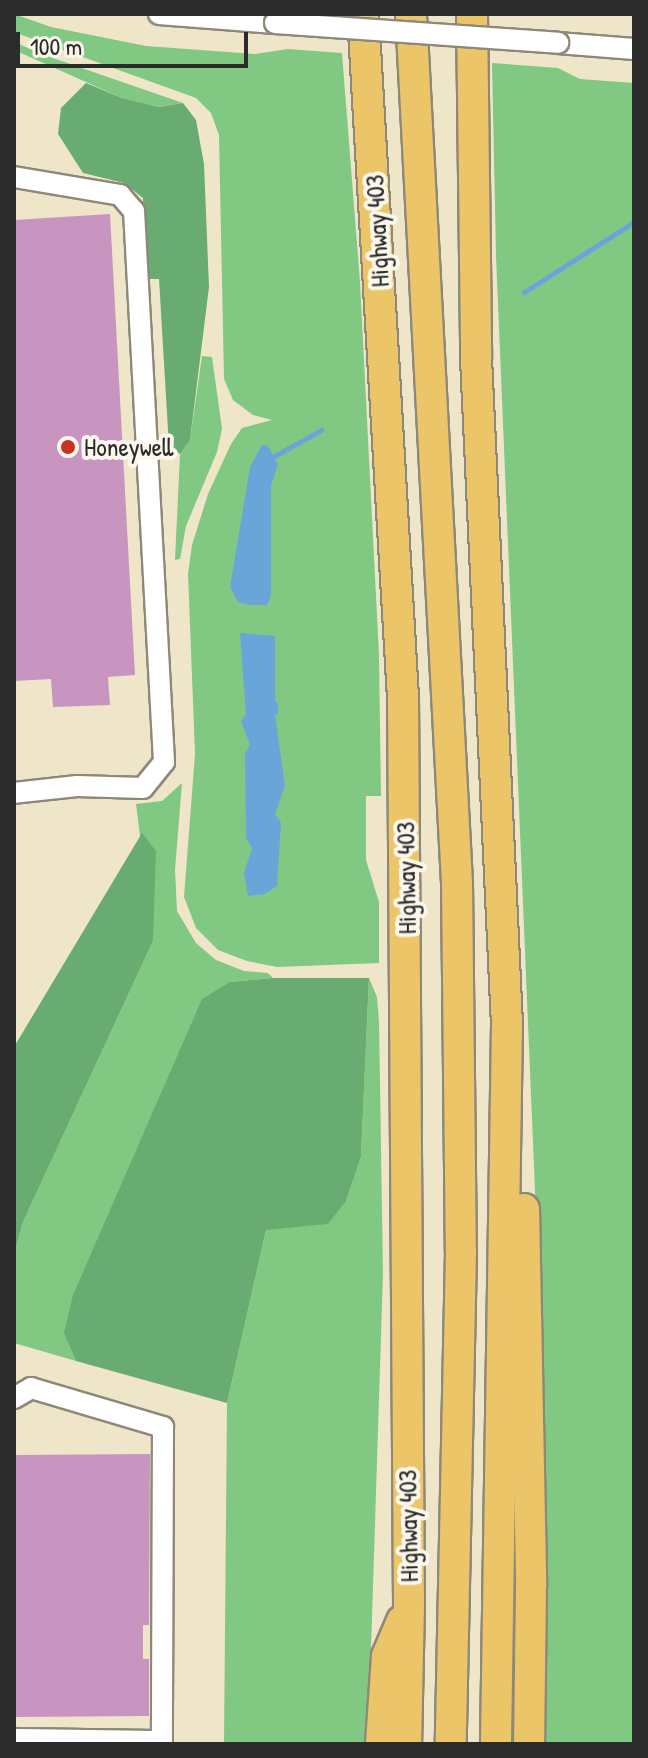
<!DOCTYPE html>
<style>
body{margin:0}
#map{position:relative;width:648px;height:1758px;overflow:hidden;background:#efe6c9;font-family:"Patrick Hand",sans-serif}
div>[style]{position:absolute}
.green>*{inset:0;background:#81c883}
.forest>*{inset:0;background:#68ac71}
.water>*{inset:0;background:#6aa5da}
.stream>*{height:5px;margin:-2.5px;padding:0 2.5px;transform-origin:2.5px;border-radius:2.5px;background:#6aa5da}
.building>*{inset:0;background:#c895c1}
.roads{filter:drop-shadow(2px 0 #8d887a) drop-shadow(-2px 0 #8d887a) drop-shadow(0 2px #8d887a) drop-shadow(0 -2px #8d887a)}
.minor>*{height:20px;margin:-10px;padding:0 10px;transform-origin:10px;border-radius:10px;background:#fff}
.highway>*{height:30px;margin:-15px;padding:0 15px;transform-origin:15px;border-radius:15px;background:#ecc569}
.bridges{filter:drop-shadow(2px 0 #8d887a) drop-shadow(-2px 0 #8d887a) drop-shadow(0 2px #8d887a) drop-shadow(0 -2px #8d887a)}
.minor-bridge>*{height:20px;margin:-10px;padding:0 10px;transform-origin:10px;border-radius:10px;background:#fff}
.dots>*{width:22px;height:22px;translate:-50% -50%;box-sizing:border-box;border:4px solid #fbf7ec;border-radius:50%}
span{translate:-50% -50%;white-space:nowrap;text-align:center;line-height:1.15;-webkit-text-stroke:8px #fbf7ec;paint-order:stroke}
.street-label{font-size:26px;color:#2b2b2b}
.poi-label{font-size:26px;color:#2b2b2b}
.left{translate:0 -50%;text-align:left}
.frame{position:absolute;inset:0;border:16px solid #2b2b2b;pointer-events:none}
.scale{position:absolute;left:16px;top:32px;width:232px;height:36px;box-sizing:border-box;border:4px solid #2b2b2b;border-top:0;padding-left:10px;font-size:24px;line-height:28px;white-space:nowrap;color:#2b2b2b;-webkit-text-stroke:6px #fbf7ec;paint-order:stroke}
</style>
<div id="map">
<div class="green">
<div style="clip-path:polygon(14px 14px,51px 27px,146px 46px,255px 54px,288px 49px,342px 53px,360px 282px,379px 655px,381px 796px,366px 796px,366px 860px,379px 902px,379px 963px,277px 967px,247px 961px,218px 950px,196px 928px,184px 897px,195px 754px,188px 574px,192px 545px,208px 494px,231px 444px,242px 428px,272px 420px,253px 415px,233px 400px,224px 379px,219px 135px,211px 113px,196px 98px,19px 34px,14px 32px)"></div>
<div style="clip-path:polygon(14px 42px,47px 56px,183px 103px,159px 107px,122px 98px,14px 50px)"></div>
<div style="clip-path:polygon(492px 63px,558px 68px,580px 79px,634px 83px,634px 1744px,543px 1744px,540px 1311px,496px 256px)"></div>
<div style="clip-path:polygon(202px 356px,212px 357px,222px 429px,217px 452px,186px 526px,180px 559px,175px 560px,180px 454px,190px 440px)"></div>
<div style="clip-path:polygon(182px 783px,175px 870px,177px 911px,196px 943px,216px 960px,244px 971px,268px 973px,273px 978px,230px 982px,65px 1333px,76px 1361px,14px 1343px,14px 1255px,23px 1222px,153px 941px,136px 804px,162px 801px)"></div>
<div style="clip-path:polygon(369px 978px,377px 997px,379px 1021px,383px 1273px,368px 1744px,224px 1744px,227px 1403px,266px 1230px,346px 1201px,361px 1157px)"></div>
</div>
<div class="forest">
<div style="clip-path:polygon(86px 83px,122px 98px,159px 107px,183px 103px,196px 120px,204px 164px,209px 287px,190px 440px,180px 454px,169px 447px,159px 279px,146px 279px,143px 198px,124px 183px,83px 173px,58px 134px,61px 108px)"></div>
<div style="clip-path:polygon(142px 833px,156px 851px,153px 941px,23px 1222px,14px 1255px,14px 1047px)"></div>
<div style="clip-path:polygon(273px 978px,369px 978px,361px 1157px,346px 1201px,328px 1224px,266px 1230px,227px 1403px,76px 1361px,64px 1333px,73px 1295px,202px 999px,230px 982px)"></div>
</div>
<div class="water">
<div style="clip-path:polygon(262px 445px,268px 446px,278px 464px,271px 486px,271px 596px,267px 605px,250px 605px,238px 602px,230px 587px,250px 467px)"></div>
<div style="clip-path:polygon(240px 633px,275px 636px,275px 700px,278px 704px,278px 714px,275px 715px,285px 786px,275px 814px,281px 823px,277px 886px,264px 894px,248px 896px,244px 873px,252px 848px,246px 838px,245px 753px,250px 745px,241px 721px,246px 714px)"></div>
</div>
<div class="stream">
<div style="left:524px;top:292px;width:130px;rotate:-32.5deg"></div>
<div style="left:269px;top:459px;width:60px;rotate:-29.1deg"></div>
</div>
<div class="building">
<div style="clip-path:polygon(110px 214px,135px 675px,108px 677px,110px 705px,53px 707px,51px 679px,14px 681px,14px 220px)"></div>
<div style="clip-path:polygon(150px 1454px,149px 1625px,143px 1625px,143px 1659px,149px 1659px,149px 1716px,14px 1717px,15px 1455px)"></div>
</div>
<div class="roads">
<div class="minor">
<div style="left:159px;top:14px;width:116px;rotate:4.4deg"></div>
<div style="left:558px;top:43px;width:76px;rotate:4.5deg"></div>
<div style="left:14px;top:177px;width:108px;rotate:9.6deg"></div>
<div style="left:120px;top:195px;width:21px;rotate:49deg"></div>
<div style="left:134px;top:211px;width:552px;rotate:86.88deg"></div>
<div style="left:164px;top:762px;width:33px;rotate:129deg"></div>
<div style="left:143px;top:788px;width:66px;rotate:-178.3deg"></div>
<div style="left:77px;top:786px;width:63px;rotate:173.7deg"></div>
<div style="left:14px;top:1398px;width:20px;rotate:-30deg"></div>
<div style="left:31px;top:1388px;width:138px;rotate:16.5deg"></div>
<div style="left:163px;top:1427px;width:317px;rotate:90.2deg"></div>
<div style="left:14px;top:1739px;width:148px;rotate:0.8deg"></div>
</div>
<div class="highway">
<div style="left:363px;top:14px;width:684px;rotate:86.65deg"></div>
<div style="left:403px;top:697px;width:907px;rotate:89.62deg"></div>
<div style="left:409px;top:1604px;width:140px;rotate:91.2deg"></div>
<div style="left:411px;top:14px;width:870px;rotate:86.97deg"></div>
<div style="left:457px;top:883px;width:369px;rotate:89.4deg"></div>
<div style="left:461px;top:1252px;width:492px;rotate:91.2deg"></div>
<div style="left:472px;top:14px;width:344px;rotate:89.3deg"></div>
<div style="left:476px;top:358px;width:668px;rotate:87.34deg"></div>
<div style="left:507px;top:1025px;width:719px;rotate:90.88deg"></div>
<div style="left:524px;top:1209px;width:377px;rotate:88.9deg"></div>
<div style="left:531px;top:1586px;width:158px;rotate:90.7deg"></div>
<div style="left:381px;top:1744px;width:88px;rotate:-86.1deg"></div>
<div style="left:387px;top:1656px;width:38px;rotate:-67deg"></div>
</div>
</div>
<div class="bridges">
<div class="minor-bridge">
<div style="left:275px;top:23px;width:284px;rotate:4deg"></div>
</div>
</div>
<div class="dots">
<div style="left:68px;top:447px;background:#c8321e"></div>
</div>
<div class="street-label">
<span style="left:377px;top:231px;rotate:-93deg">Highway 403</span>
<span style="left:406px;top:878px;rotate:-91deg">Highway 403</span>
<span style="left:408px;top:1526px;rotate:-91deg">Highway 403</span>
</div>
<div class="poi-label">
<span class="left" style="left:84px;top:447px">Honeywell</span>
</div>
<div class="frame"></div>
<div class="scale">100 m</div>
</div>
